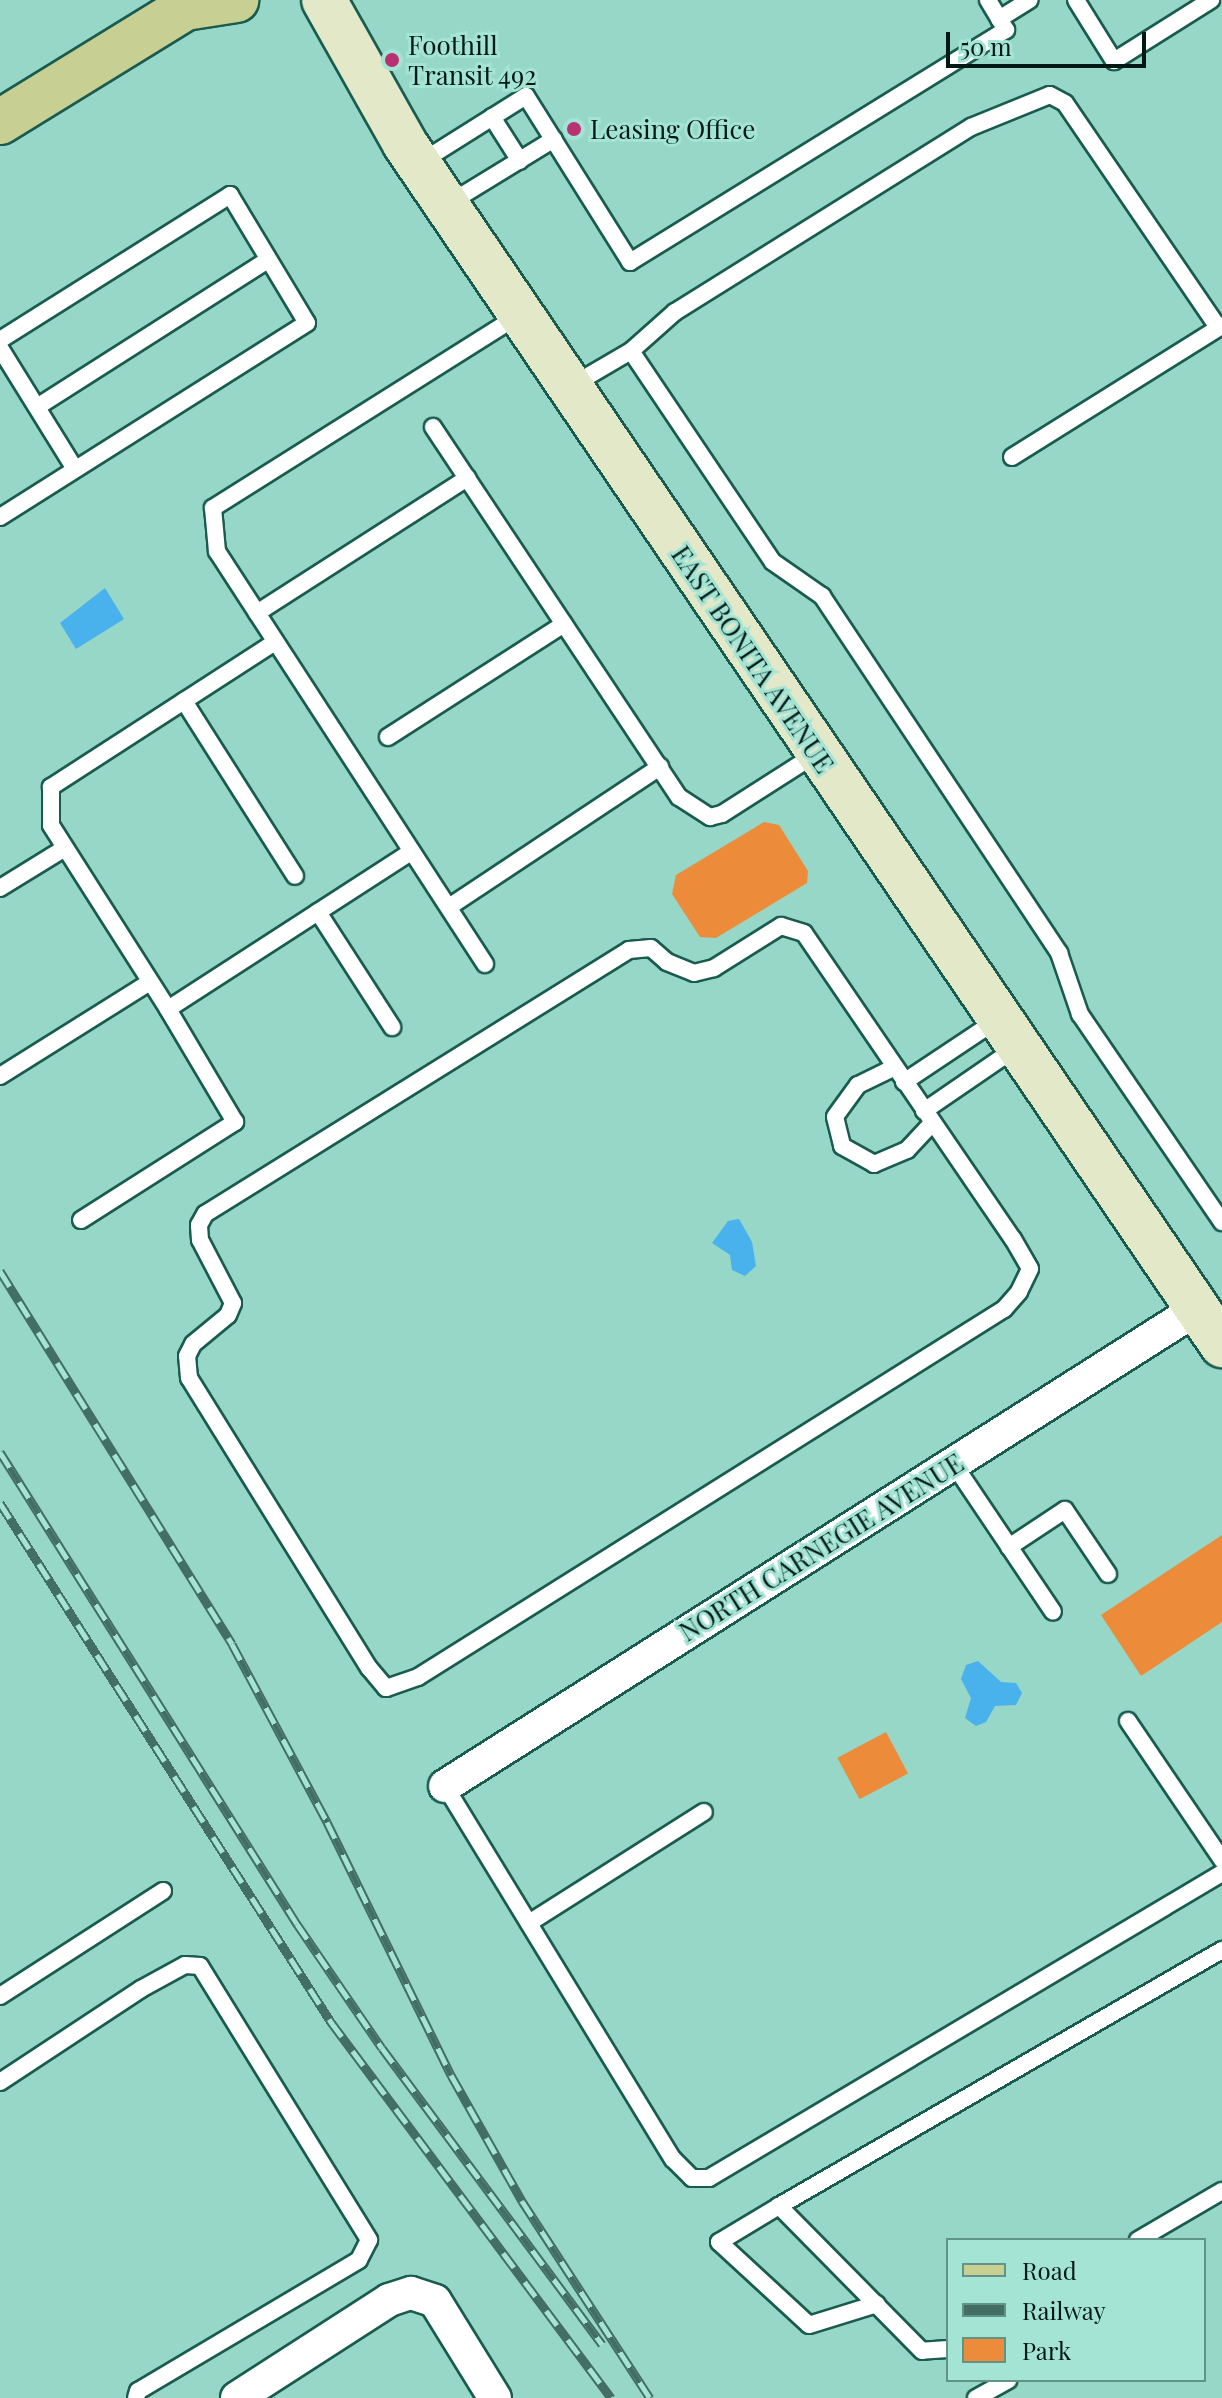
<!DOCTYPE html>
<style>
body{margin:0}
#map{position:relative;width:1222px;height:2398px;overflow:hidden;background:#97d7c7;font-family:"Playfair Display",serif}
div>[style]{position:absolute}
.green>*{inset:0;background:#ec8c3b;transform-origin:0 0}
.water>*{inset:0;background:#49b1ec}
.roads{filter:drop-shadow(2px 0 #195c4f) drop-shadow(-2px 0 #195c4f) drop-shadow(0 2px #195c4f) drop-shadow(0 -2px #195c4f)}
.service>*{height:16px;margin:-8px;padding:0 8px;transform-origin:8px;border-radius:8px;background:#fff}
.minor>*{height:32px;margin:-16px;padding:0 16px;transform-origin:16px;border-radius:16px;background:#fff}
.secondary>*{height:44px;margin:-22px;padding:0 22px;transform-origin:22px;border-radius:22px;background:#e3e8c9}
.primary>*{height:44px;margin:-22px;padding:0 22px;transform-origin:22px;border-radius:22px;background:#c7d092}
.rail>*{height:9px;margin-top:-4.5px;transform-origin:0;background:repeating-linear-gradient(90deg,#a3e4d4 0 18px,#436e64 0 36px);box-sizing:border-box;border-block:2px solid #436e64}
.dots>*{width:22px;height:22px;translate:-50% -50%;box-sizing:border-box;border:4px solid #a3e4d4;border-radius:50%}
span{translate:-50% -50%;white-space:nowrap;text-align:center;line-height:1.15;-webkit-text-stroke:6px #a3e4d4;paint-order:stroke}
.poi-label{font-size:26px;color:#001914}
.left{translate:0 -50%;text-align:left}
.street-label{font-size:26px;color:#001914}
.legend{position:absolute;left:946px;top:2238px;width:260px;height:144px;box-sizing:border-box;background:#a3e4d4;border:2px solid #629387;margin:0;padding:10px 14px;list-style:none;font-size:24px;color:#001914}
.legend li{display:flex;align-items:center;gap:16px;height:40px}
.legend b{width:40px;border:2px solid #629387}
.scale{position:absolute;left:946px;top:32px;width:200px;height:36px;box-sizing:border-box;border:4px solid #001914;border-top:0;padding-left:10px;font-size:24px;line-height:28px;white-space:nowrap;color:#001914;-webkit-text-stroke:6px #a3e4d4;paint-order:stroke}
</style>
<div id="map">
<div class="green">
<div style="clip-path:polygon(764px 822px,779px 825px,808px 871px,807px 883px,716px 938px,700px 937px,672px 894px,676px 875px)"></div>
<div style="clip-path:polygon(1222px 1535px,1222px 1622px,1141px 1676px,1101px 1615px)"></div>
<div style="left:886px;top:1732px;width:47px;height:55px;rotate:62deg"></div>
</div>
<div class="water">
<div style="clip-path:polygon(105px 588px,124px 619px,76px 649px,60px 623px)"></div>
<div style="clip-path:polygon(739px 1219px,752px 1242px,756px 1266px,745px 1276px,732px 1270px,730px 1255px,712px 1243px,728px 1221px)"></div>
<div style="clip-path:polygon(978px 1661px,1001px 1682px,1016px 1683px,1022px 1693px,1016px 1705px,995px 1706px,986px 1722px,976px 1726px,965px 1718px,971px 1698px,961px 1679px,966px 1665px)"></div>
</div>
<div class="roads">
<div class="service">
<div style="left:1076px;top:0;width:72px;rotate:58.1deg"></div>
<div style="left:1114px;top:61px;width:115px;rotate:-32.2deg"></div>
<div style="left:999px;top:19px;width:36px;rotate:-32deg"></div>
<div style="left:492px;top:117px;width:52px;rotate:57.5deg"></div>
<div style="left:421px;top:162px;width:124px;rotate:-32.2deg"></div>
<div style="left:526px;top:96px;width:196px;rotate:57.9deg"></div>
<div style="left:630px;top:262px;width:442px;rotate:-31.7deg"></div>
<div style="left:1006px;top:30px;width:35px;rotate:-121deg"></div>
<div style="left:448px;top:204px;width:124px;rotate:-31.5deg"></div>
<div style="left:0;top:340px;width:272px;rotate:-32.2deg"></div>
<div style="left:230px;top:195px;width:149px;rotate:59deg"></div>
<div style="left:307px;top:323px;width:363px;rotate:147.7deg"></div>
<div style="left:0;top:348px;width:142px;rotate:58.2deg"></div>
<div style="left:631px;top:351px;width:254px;rotate:56.1deg"></div>
<div style="left:773px;top:562px;width:60px;rotate:34.8deg"></div>
<div style="left:822px;top:596px;width:429px;rotate:56.4deg"></div>
<div style="left:1059px;top:953px;width:65px;rotate:71deg"></div>
<div style="left:1080px;top:1014px;width:252px;rotate:55.7deg"></div>
<div style="left:571px;top:386px;width:69px;rotate:-30.3deg"></div>
<div style="left:631px;top:351px;width:59px;rotate:-41.6deg"></div>
<div style="left:675px;top:312px;width:349px;rotate:-32deg"></div>
<div style="left:971px;top:127px;width:85px;rotate:-22.1deg"></div>
<div style="left:1050px;top:95px;width:17px;rotate:28deg"></div>
<div style="left:1065px;top:103px;width:271px;rotate:55.7deg"></div>
<div style="left:37px;top:407px;width:274px;rotate:-32.5deg"></div>
<div style="left:433px;top:427px;width:444px;rotate:56.4deg"></div>
<div style="left:679px;top:797px;width:37px;rotate:33deg"></div>
<div style="left:710px;top:817px;width:12px;rotate:-14deg"></div>
<div style="left:722px;top:814px;width:112px;rotate:-32.6deg"></div>
<div style="left:1012px;top:457px;width:248px;rotate:-32deg"></div>
<div style="left:257px;top:613px;width:250px;rotate:-32.7deg"></div>
<div style="left:184px;top:701px;width:207px;rotate:57.6deg"></div>
<div style="left:388px;top:737px;width:209px;rotate:-32.7deg"></div>
<div style="left:0;top:888px;width:76px;rotate:-31.6deg"></div>
<div style="left:452px;top:905px;width:250px;rotate:-33.6deg"></div>
<div style="left:318px;top:912px;width:137px;rotate:57.2deg"></div>
<div style="left:781px;top:926px;width:24px;rotate:17deg"></div>
<div style="left:804px;top:933px;width:371px;rotate:55.7deg"></div>
<div style="left:1013px;top:1239px;width:34px;rotate:60deg"></div>
<div style="left:1030px;top:1269px;width:25px;rotate:116deg"></div>
<div style="left:1019px;top:1292px;width:23px;rotate:131deg"></div>
<div style="left:1004px;top:1309px;width:692px;rotate:147.87deg"></div>
<div style="left:418px;top:1677px;width:34px;rotate:161deg"></div>
<div style="left:386px;top:1688px;width:26px;rotate:-130deg"></div>
<div style="left:369px;top:1668px;width:341px;rotate:-121.8deg"></div>
<div style="left:189px;top:1378px;width:22px;rotate:-95deg"></div>
<div style="left:187px;top:1356px;width:13px;rotate:-63deg"></div>
<div style="left:193px;top:1344px;width:45px;rotate:-39.6deg"></div>
<div style="left:228px;top:1315px;width:13px;rotate:-67deg"></div>
<div style="left:233px;top:1303px;width:71px;rotate:-117.6deg"></div>
<div style="left:200px;top:1240px;width:15px;rotate:-94deg"></div>
<div style="left:199px;top:1225px;width:13px;rotate:-61deg"></div>
<div style="left:205px;top:1214px;width:499px;rotate:-31.9deg"></div>
<div style="left:629px;top:950px;width:22px;rotate:-5deg"></div>
<div style="left:651px;top:948px;width:21px;rotate:41deg"></div>
<div style="left:667px;top:962px;width:29px;rotate:22deg"></div>
<div style="left:694px;top:973px;width:21px;rotate:-14deg"></div>
<div style="left:714px;top:968px;width:79px;rotate:-32.1deg"></div>
<div style="left:485px;top:964px;width:492px;rotate:-123deg"></div>
<div style="left:217px;top:551px;width:43px;rotate:-95.3deg"></div>
<div style="left:213px;top:508px;width:362px;rotate:-32.2deg"></div>
<div style="left:168px;top:1009px;width:218px;rotate:-122.5deg"></div>
<div style="left:51px;top:825px;width:38px;rotate:-90deg"></div>
<div style="left:51px;top:787px;width:267px;rotate:-32.9deg"></div>
<div style="left:893px;top:1068px;width:39px;rotate:154deg"></div>
<div style="left:858px;top:1085px;width:39px;rotate:126deg"></div>
<div style="left:835px;top:1117px;width:30px;rotate:76deg"></div>
<div style="left:842px;top:1146px;width:37px;rotate:29deg"></div>
<div style="left:874px;top:1164px;width:36px;rotate:-23deg"></div>
<div style="left:907px;top:1150px;width:37px;rotate:-47deg"></div>
<div style="left:0;top:1076px;width:177px;rotate:-32.1deg"></div>
<div style="left:904px;top:1082px;width:112px;rotate:-33.7deg"></div>
<div style="left:924px;top:1111px;width:112px;rotate:-34.4deg"></div>
<div style="left:81px;top:1220px;width:183px;rotate:-32.5deg"></div>
<div style="left:235px;top:1122px;width:131px;rotate:-120.7deg"></div>
<div style="left:168px;top:1009px;width:289px;rotate:-32.9deg"></div>
<div style="left:953px;top:1463px;width:179px;rotate:56.1deg"></div>
<div style="left:1009px;top:1547px;width:67px;rotate:-33.5deg"></div>
<div style="left:1065px;top:1510px;width:77px;rotate:56.1deg"></div>
<div style="left:1128px;top:1721px;width:168px;rotate:55.9deg"></div>
<div style="left:445px;top:1786px;width:437px;rotate:58.6deg"></div>
<div style="left:673px;top:2159px;width:27px;rotate:45deg"></div>
<div style="left:692px;top:2178px;width:17px"></div>
<div style="left:709px;top:2178px;width:597px;rotate:-30.73deg"></div>
<div style="left:529px;top:1923px;width:207px;rotate:-32.4deg"></div>
<div style="left:0;top:1996px;width:194px;rotate:-32.8deg"></div>
<div style="left:0;top:2082px;width:169px;rotate:-33.4deg"></div>
<div style="left:141px;top:1989px;width:50px;rotate:-28.6deg"></div>
<div style="left:185px;top:1965px;width:15px;rotate:4deg"></div>
<div style="left:200px;top:1966px;width:322px;rotate:58.3deg"></div>
<div style="left:369px;top:2240px;width:22px;rotate:117deg"></div>
<div style="left:359px;top:2260px;width:257px;rotate:149.3deg"></div>
<div style="left:138px;top:2391px;width:7px;rotate:106deg"></div>
<div style="left:779px;top:2206px;width:70px;rotate:149deg"></div>
<div style="left:719px;top:2242px;width:122px;rotate:42.7deg"></div>
<div style="left:809px;top:2325px;width:71px;rotate:-17.2deg"></div>
<div style="left:1138px;top:2240px;width:97px;rotate:-30.3deg"></div>
<div style="left:948px;top:2349px;width:26px;rotate:176deg"></div>
<div style="left:922px;top:2351px;width:204px;rotate:-134.6deg"></div>
<div style="left:779px;top:2206px;width:512px;rotate:-30.02deg"></div>
<div style="left:976px;top:2398px;width:37px;rotate:-29deg"></div>
</div>
<div class="minor">
<div style="left:445px;top:1786px;width:891px;rotate:-32.39deg"></div>
<div style="left:237px;top:2398px;width:181px;rotate:-32.8deg"></div>
<div style="left:389px;top:2300px;width:23px;rotate:-18deg"></div>
<div style="left:411px;top:2293px;width:25px;rotate:18deg"></div>
<div style="left:435px;top:2301px;width:114px;rotate:58.3deg"></div>
</div>
<div class="secondary">
<div style="left:324px;top:0;width:165px;rotate:60.6deg"></div>
<div style="left:405px;top:144px;width:1453px;rotate:55.77deg"></div>
</div>
<div class="primary">
<div style="left:185px;top:8px;width:52px;rotate:-8.9deg"></div>
<div style="left:0;top:122px;width:217px;rotate:-31.6deg"></div>
<div style="left:185px;top:8px;width:9px;rotate:-63deg"></div>
</div>
</div>
<div class="rail">
<div style="left:0;top:1271px;width:439px;rotate:58.1deg"></div>
<div style="left:232px;top:1644px;width:202px;rotate:61.9deg"></div>
<div style="left:327px;top:1822px;width:282px;rotate:63.9deg"></div>
<div style="left:451px;top:2075px;width:145px;rotate:60.6deg"></div>
<div style="left:522px;top:2201px;width:235px;rotate:57deg"></div>
<div style="left:0;top:1452px;width:558px;rotate:57.82deg"></div>
<div style="left:297px;top:1924px;width:150px;rotate:55.6deg"></div>
<div style="left:382px;top:2048px;width:369px;rotate:53.4deg"></div>
<div style="left:0;top:1503px;width:616px;rotate:57.47deg"></div>
<div style="left:331px;top:2022px;width:469px;rotate:53.3deg"></div>
</div>
<div class="dots">
<div style="left:392px;top:60px;background:#b93170"></div>
<div style="left:574px;top:129px;background:#b93170"></div>
</div>
<div class="poi-label">
<span class="left" style="left:408px;top:60px">Foothill<br>Transit 492</span>
<span class="left" style="left:590px;top:129px">Leasing Office</span>
</div>
<div class="street-label">
<span style="left:753px;top:659px;rotate:56deg">EAST BONITA AVENUE</span>
<span style="left:821px;top:1547px;rotate:-32deg">NORTH CARNEGIE AVENUE</span>
</div>
<ul class="legend">
<li><b style="height:10px;background:#c7d092"></b>Road</li>
<li><b style="height:10px;background:#436e64"></b>Railway</li>
<li><b style="height:22px;background:#ec8c3b"></b>Park</li>
</ul>
<div class="scale">50 m</div>
</div>
